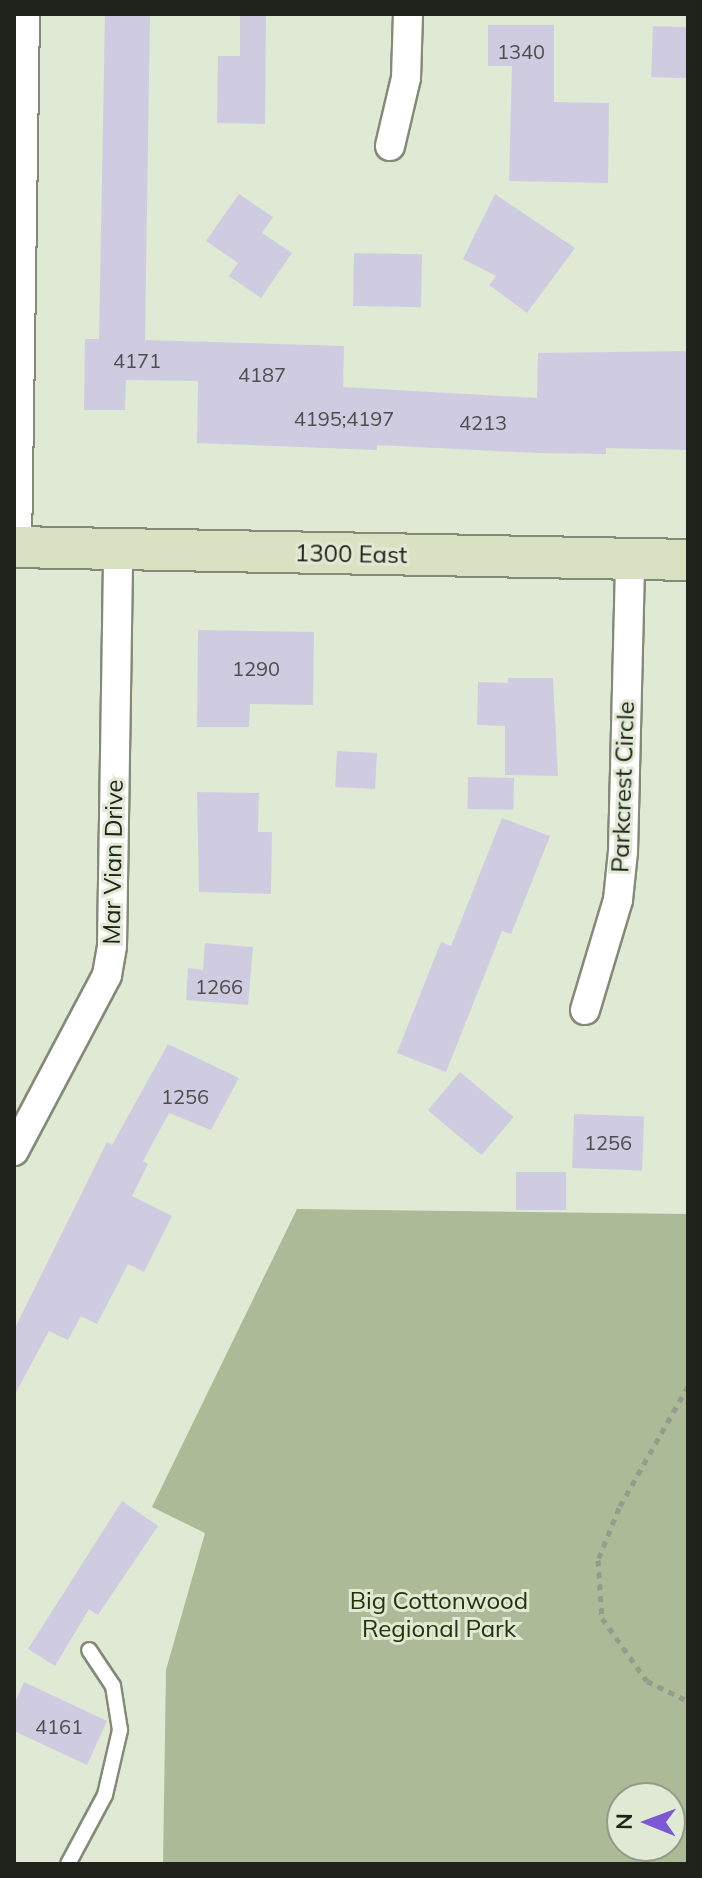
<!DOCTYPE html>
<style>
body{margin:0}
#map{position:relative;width:702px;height:1878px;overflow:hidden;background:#e0e9d3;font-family:Mulish,sans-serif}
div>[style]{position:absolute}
.green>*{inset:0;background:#acba97}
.building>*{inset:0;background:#cfcce2;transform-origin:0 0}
.path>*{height:5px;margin-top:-2.5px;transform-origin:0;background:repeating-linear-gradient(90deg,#959c8b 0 6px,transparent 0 12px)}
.roads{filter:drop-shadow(2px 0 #838b78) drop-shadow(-2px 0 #838b78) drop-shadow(0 2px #838b78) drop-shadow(0 -2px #838b78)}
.lane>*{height:14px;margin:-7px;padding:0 7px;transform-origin:7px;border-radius:7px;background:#fff}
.street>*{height:28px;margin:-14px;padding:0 14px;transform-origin:14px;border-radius:14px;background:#fff}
.secondary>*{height:40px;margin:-20px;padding:0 20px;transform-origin:20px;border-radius:20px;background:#d8e2c3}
span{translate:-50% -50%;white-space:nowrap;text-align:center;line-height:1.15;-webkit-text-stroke:6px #e0e9d3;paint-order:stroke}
.number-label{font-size:20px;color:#4c4d4d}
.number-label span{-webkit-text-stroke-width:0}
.street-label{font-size:24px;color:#20231b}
.park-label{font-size:24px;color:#263308}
.frame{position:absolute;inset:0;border:16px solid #20231b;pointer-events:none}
.north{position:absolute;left:606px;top:1782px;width:80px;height:80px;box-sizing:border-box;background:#e0e9d3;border:2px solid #939a89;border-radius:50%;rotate:271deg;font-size:22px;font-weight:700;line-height:32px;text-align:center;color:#20231b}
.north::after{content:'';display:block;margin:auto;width:28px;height:36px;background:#7b59d4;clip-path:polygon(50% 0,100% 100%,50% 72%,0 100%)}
</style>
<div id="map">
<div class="green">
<div style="clip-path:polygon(evenodd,297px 1209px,688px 1214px,688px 1864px,163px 1864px,166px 1670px,205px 1533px,152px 1507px,297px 1209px,622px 1798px,670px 1798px,670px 1846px,622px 1846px,622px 1798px)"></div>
</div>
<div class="building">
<div style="clip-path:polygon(105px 14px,150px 14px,145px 340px,344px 346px,343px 387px,537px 398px,538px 353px,688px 351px,688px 450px,606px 448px,606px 454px,537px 453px,377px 445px,377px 450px,197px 443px,198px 381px,126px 380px,125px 410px,84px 410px,85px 339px,99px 339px)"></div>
<div style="clip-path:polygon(240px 14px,266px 14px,265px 124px,217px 123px,218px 56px,240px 56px)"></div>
<div style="clip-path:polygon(488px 25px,554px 25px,554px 102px,609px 103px,608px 183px,509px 181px,512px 66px,488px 66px)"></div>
<div style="left:653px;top:26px;width:35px;height:51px;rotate:2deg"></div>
<div style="clip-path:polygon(239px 194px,273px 217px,262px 233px,292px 253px,261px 298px,229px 276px,238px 263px,206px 241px)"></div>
<div style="clip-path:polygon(495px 194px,575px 248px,527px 313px,489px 285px,496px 276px,463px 259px)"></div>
<div style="left:354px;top:253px;width:68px;height:53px;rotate:1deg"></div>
<div style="clip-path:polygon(198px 630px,314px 632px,313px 705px,250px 704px,249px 727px,197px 727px)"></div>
<div style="clip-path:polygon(508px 678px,553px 678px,558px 776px,505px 775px,505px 726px,477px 725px,478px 682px,508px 683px)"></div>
<div style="left:337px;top:751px;width:40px;height:36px;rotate:3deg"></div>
<div style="left:468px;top:777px;width:46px;height:32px;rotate:1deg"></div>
<div style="clip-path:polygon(197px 792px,259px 793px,258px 832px,272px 832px,271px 894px,199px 892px)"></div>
<div style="clip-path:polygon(502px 818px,550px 836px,511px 934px,502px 931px,446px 1072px,397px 1053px,441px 942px,451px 946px)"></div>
<div style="clip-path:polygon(205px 943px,253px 947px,248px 1005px,186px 1000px,188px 968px,203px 970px)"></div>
<div style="clip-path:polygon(168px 1044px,239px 1078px,211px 1130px,169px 1113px,143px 1161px,148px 1164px,132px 1196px,172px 1216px,144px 1272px,128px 1264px,97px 1324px,81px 1316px,68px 1340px,49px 1331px,14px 1396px,14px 1330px,107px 1142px,112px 1145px)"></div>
<div style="left:460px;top:1072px;width:70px;height:50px;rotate:40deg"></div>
<div style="left:574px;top:1114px;width:70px;height:54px;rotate:2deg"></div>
<div style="left:516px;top:1172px;width:50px;height:38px"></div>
<div style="clip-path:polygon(122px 1501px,158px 1526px,98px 1615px,89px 1609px,55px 1666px,28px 1649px)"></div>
<div style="clip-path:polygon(24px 1682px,107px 1721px,87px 1765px,14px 1731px,14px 1705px)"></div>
</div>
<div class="path">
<div style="left:688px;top:1386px;width:140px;rotate:119.5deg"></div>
<div style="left:619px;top:1508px;width:56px;rotate:112deg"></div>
<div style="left:598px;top:1560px;width:58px;rotate:86.1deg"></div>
<div style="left:602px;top:1618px;width:77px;rotate:54.5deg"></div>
<div style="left:647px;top:1681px;width:46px;rotate:26deg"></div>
</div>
<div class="roads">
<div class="lane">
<div style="left:68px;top:1864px;width:78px;rotate:-61.8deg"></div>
<div style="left:105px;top:1795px;width:67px;rotate:-77deg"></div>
<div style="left:120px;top:1730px;width:45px;rotate:-99deg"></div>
<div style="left:113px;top:1686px;width:43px;rotate:-123.7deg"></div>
</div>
<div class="street">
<div style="left:390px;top:146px;width:70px;rotate:-76.8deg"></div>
<div style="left:406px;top:78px;width:64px;rotate:-88.2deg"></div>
<div style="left:17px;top:547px;width:533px;rotate:-89.14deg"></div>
<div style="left:585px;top:1010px;width:115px;rotate:-73.3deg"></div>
<div style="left:618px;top:900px;width:48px;rotate:-84.1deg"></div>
<div style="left:623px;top:852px;width:294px;rotate:-88.6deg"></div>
<div style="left:14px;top:1151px;width:199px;rotate:-62.1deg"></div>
<div style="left:107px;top:975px;width:29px;rotate:-80deg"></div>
<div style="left:112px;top:946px;width:396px;rotate:-89.1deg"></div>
</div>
<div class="secondary">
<div style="left:14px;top:547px;width:674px;rotate:1.1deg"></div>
</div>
</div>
<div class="number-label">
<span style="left:521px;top:51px">1340</span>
<span style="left:137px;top:360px">4171</span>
<span style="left:262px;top:374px">4187</span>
<span style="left:344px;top:418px">4195;4197</span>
<span style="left:483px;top:422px">4213</span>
<span style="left:256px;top:668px">1290</span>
<span style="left:219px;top:986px">1266</span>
<span style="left:185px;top:1096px">1256</span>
<span style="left:608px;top:1142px">1256</span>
<span style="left:59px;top:1726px">4161</span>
</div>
<div class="street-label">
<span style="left:351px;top:554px;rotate:1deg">1300 East</span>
<span style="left:623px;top:787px;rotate:-88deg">Parkcrest Circle</span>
<span style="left:113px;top:862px;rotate:-89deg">Mar Vian Drive</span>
</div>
<div class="park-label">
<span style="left:439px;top:1615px">Big Cottonwood<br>Regional Park</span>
</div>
<div class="frame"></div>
<div class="north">N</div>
</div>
